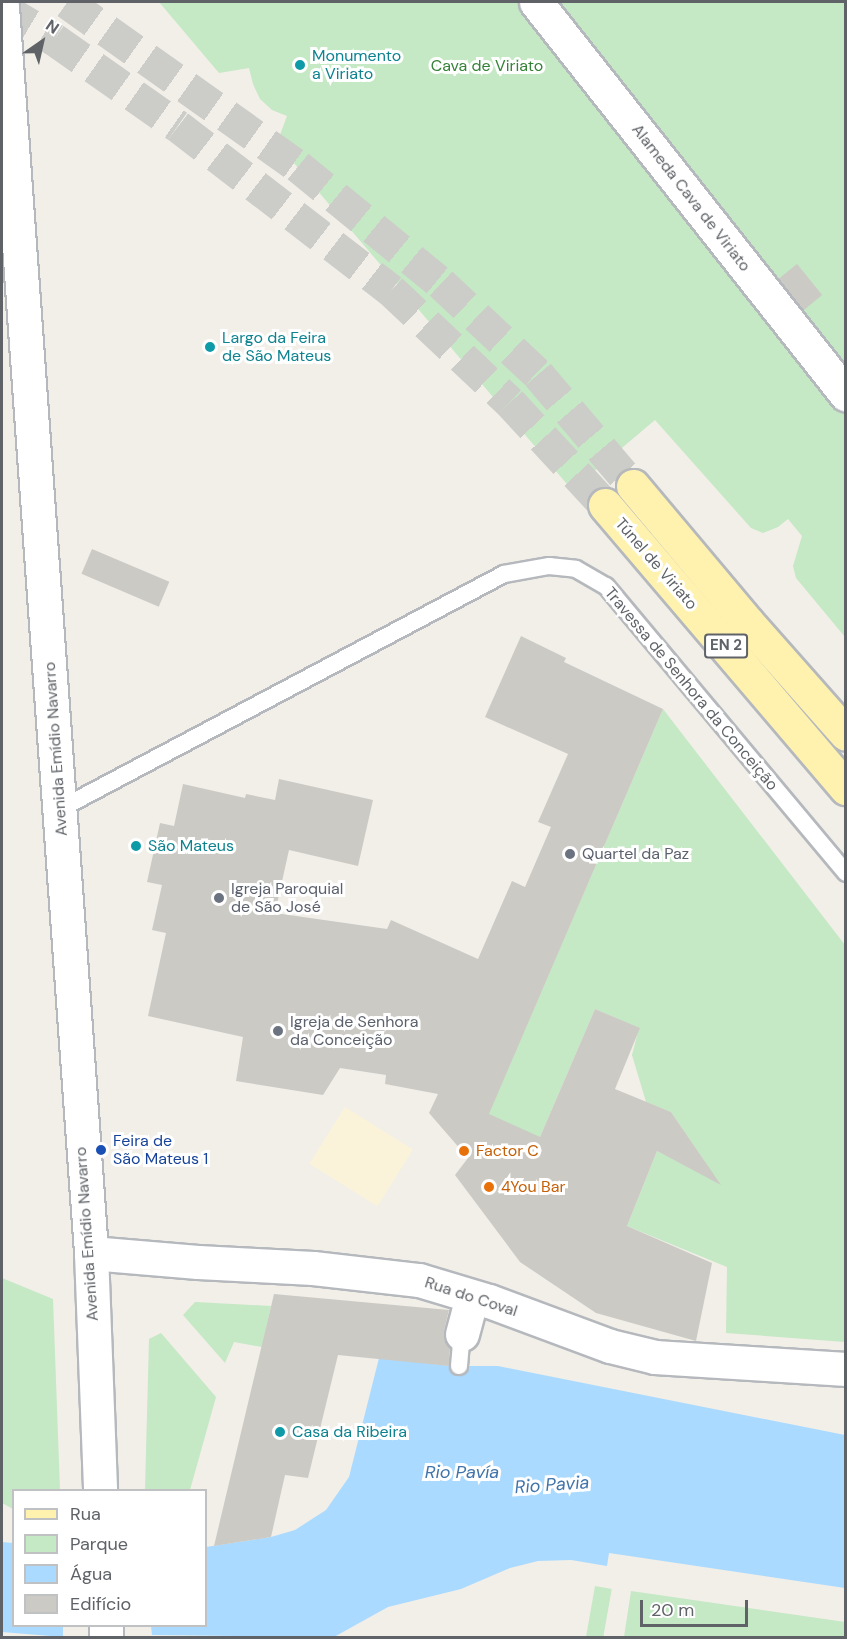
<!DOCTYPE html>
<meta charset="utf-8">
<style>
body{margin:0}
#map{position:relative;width:847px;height:1639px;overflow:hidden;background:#f1efe8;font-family:"DM Sans",sans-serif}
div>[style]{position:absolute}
.green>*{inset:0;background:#c5e8c5;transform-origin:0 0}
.sand>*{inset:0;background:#fbf3d9;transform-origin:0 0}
.water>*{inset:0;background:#aadaff}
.building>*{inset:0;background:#cccac5;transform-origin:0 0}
.primary-tunnel>*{height:33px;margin-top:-16.5px;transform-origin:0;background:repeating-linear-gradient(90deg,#ccccc8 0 33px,transparent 0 49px)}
.roads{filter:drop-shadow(2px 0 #b5b8bc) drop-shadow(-2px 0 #b5b8bc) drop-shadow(0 2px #b5b8bc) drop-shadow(0 -2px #b5b8bc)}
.service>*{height:16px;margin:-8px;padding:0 8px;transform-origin:8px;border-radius:8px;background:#fff}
.minor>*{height:33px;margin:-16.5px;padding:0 16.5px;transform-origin:16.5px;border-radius:16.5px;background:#fff}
.secondary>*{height:33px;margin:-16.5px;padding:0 16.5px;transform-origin:16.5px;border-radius:16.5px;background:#fff}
.primary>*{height:33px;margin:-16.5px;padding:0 16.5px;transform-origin:16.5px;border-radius:16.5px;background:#fff2af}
.dots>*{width:16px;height:16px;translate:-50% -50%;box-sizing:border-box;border:3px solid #fff;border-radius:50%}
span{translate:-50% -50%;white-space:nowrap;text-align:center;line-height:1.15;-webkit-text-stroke:6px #fff;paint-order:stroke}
.shield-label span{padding:2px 4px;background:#fff;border:2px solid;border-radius:4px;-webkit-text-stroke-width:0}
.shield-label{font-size:15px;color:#5f6368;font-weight:700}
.culture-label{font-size:16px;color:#0d838f}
.left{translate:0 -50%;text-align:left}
.park-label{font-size:16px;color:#348238}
.street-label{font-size:16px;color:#5f6368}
.worship-label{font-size:16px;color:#5b616d}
.transit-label{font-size:16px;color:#164399}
.food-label{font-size:16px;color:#c56008}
.water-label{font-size:18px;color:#4174aa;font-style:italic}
.frame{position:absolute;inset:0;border:3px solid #5f6368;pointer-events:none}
.legend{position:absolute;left:12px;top:1489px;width:195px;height:138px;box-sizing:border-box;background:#fff;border:2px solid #bfc1c3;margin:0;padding:8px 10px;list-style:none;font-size:18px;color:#5f6368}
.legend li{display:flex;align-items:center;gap:12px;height:30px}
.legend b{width:30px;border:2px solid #bfc1c3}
.north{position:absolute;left:12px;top:12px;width:60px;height:60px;-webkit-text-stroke:4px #fff;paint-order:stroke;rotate:34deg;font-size:16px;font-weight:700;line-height:24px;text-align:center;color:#5f6368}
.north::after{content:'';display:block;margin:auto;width:21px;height:27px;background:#5f6368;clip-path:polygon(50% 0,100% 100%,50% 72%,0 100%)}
.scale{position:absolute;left:640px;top:1600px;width:108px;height:27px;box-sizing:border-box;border:3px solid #5f6368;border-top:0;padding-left:8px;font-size:18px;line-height:21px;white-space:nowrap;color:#5f6368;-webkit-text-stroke:4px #fff;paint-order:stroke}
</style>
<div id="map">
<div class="green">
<div style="clip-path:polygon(159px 2px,845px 2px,845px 637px,796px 578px,793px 566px,802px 536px,788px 519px,778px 527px,763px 533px,751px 528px,655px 420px,572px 490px,277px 143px,287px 116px,272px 110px,260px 99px,253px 84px,249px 68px,219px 73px)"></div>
<div style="clip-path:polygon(663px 709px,845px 945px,845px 1342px,726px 1333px,727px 1267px,627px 1226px,657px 1151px,692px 1169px,705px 1162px,671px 1112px,646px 1102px,632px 1055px,639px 1028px,595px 1009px,540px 1137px,480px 1134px)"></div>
<div style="clip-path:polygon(2px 1278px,53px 1299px,60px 1490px,14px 1490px,13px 1509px,2px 1503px)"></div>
<div style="clip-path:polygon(195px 1302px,271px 1306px,262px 1347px,234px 1342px,225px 1363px,183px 1315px)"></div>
<div style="clip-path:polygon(161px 1333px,216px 1397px,190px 1490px,145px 1490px,149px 1339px)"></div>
<div style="left:595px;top:1586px;width:17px;height:52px;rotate:10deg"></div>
<div style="clip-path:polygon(631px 1591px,845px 1622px,845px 1637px,624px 1637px)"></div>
</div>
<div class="sand">
<div style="left:345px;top:1107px;width:80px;height:67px;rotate:32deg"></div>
</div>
<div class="water">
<div style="clip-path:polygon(379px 1358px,451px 1366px,498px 1366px,845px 1435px,845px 1588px,609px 1553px,607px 1566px,571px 1560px,538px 1561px,510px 1568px,461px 1589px,388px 1607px,334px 1637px,152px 1635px,151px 1626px,206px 1626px,206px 1547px,271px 1537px,295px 1530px,326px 1510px,349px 1477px)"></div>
<div style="clip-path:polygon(2px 1542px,13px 1543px,14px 1626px,63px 1626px,63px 1637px,2px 1632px)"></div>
</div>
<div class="building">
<div style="left:797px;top:264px;width:40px;height:24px;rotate:51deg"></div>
<div style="left:92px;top:549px;width:84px;height:27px;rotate:23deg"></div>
<div style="clip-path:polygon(521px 636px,566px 658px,564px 662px,663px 709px,489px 1114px,540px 1137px,595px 1009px,640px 1028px,615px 1089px,671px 1112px,721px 1185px,657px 1151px,627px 1226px,712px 1263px,696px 1341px,596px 1313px,520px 1262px,455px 1175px,468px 1158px,429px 1113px,438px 1094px,385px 1084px,386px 1075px,340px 1068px,323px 1095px,236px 1081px,243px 1037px,148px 1016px,166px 933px,152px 930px,162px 885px,147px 882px,160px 823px,174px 826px,183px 784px,245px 798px,246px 794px,275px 800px,279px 779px,373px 800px,358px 866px,289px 850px,275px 913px,387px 929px,391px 920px,478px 959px,512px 881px,525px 887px,551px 827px,538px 822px,568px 754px,485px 717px)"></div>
<div style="clip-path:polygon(274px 1294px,449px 1310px,444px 1330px,444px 1339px,450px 1348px,449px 1366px,338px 1355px,308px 1478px,285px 1475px,271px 1537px,214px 1546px)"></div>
</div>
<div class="primary-tunnel">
<div style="left:67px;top:2px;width:283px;rotate:35.4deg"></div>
<div style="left:298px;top:166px;width:185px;rotate:39.3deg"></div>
<div style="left:441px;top:283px;width:133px;rotate:43.2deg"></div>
<div style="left:538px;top:374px;width:147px;rotate:49.7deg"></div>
<div style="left:2px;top:8px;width:61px;rotate:30.8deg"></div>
<div style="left:54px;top:39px;width:151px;rotate:35.1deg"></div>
<div style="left:178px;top:126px;width:269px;rotate:37.6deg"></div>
<div style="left:391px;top:290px;width:163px;rotate:43.3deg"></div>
<div style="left:510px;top:402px;width:140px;rotate:47.3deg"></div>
</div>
<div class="roads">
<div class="service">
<div style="left:60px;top:809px;width:502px;rotate:-27.89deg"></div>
<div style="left:504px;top:574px;width:46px;rotate:-10.1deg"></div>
<div style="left:549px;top:566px;width:27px;rotate:6deg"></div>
<div style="left:576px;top:569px;width:34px;rotate:30deg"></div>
<div style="left:606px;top:586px;width:374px;rotate:50.1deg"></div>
<div style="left:459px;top:1366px;width:32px;rotate:-85deg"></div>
</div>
<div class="minor">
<div style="left:536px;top:2px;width:500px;rotate:51.7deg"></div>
<div style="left:91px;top:1253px;width:107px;rotate:4.8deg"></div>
<div style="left:198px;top:1262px;width:115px;rotate:3deg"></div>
<div style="left:313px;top:1268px;width:107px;rotate:6.5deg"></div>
<div style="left:419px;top:1280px;width:73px;rotate:16.7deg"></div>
<div style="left:489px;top:1301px;width:129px;rotate:20.4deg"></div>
<div style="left:610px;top:1346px;width:46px;rotate:13.7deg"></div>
<div style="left:655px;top:1357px;width:191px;rotate:3.6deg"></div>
<div style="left:462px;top:1334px;width:38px;rotate:-75deg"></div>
</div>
<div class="secondary">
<div style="left:2px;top:7px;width:1249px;rotate:85.91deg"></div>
<div style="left:91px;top:1253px;width:237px;rotate:87.8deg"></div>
<div style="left:106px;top:1626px;width:12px;rotate:90deg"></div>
</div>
<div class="primary">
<div style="left:633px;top:486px;width:177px;rotate:50deg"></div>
<div style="left:747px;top:622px;width:149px;rotate:48.5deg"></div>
<div style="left:605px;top:505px;width:372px;rotate:49.6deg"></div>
</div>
</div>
<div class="dots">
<div style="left:300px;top:65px;background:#0f9aa8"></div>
<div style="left:210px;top:347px;background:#0f9aa8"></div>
<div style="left:136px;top:846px;background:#0f9aa8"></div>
<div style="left:570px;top:854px;background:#6b7280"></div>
<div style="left:219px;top:898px;background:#6b7280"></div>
<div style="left:278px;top:1031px;background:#6b7280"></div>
<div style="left:101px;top:1150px;background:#1a4fb4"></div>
<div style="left:464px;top:1151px;background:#e8710a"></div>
<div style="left:489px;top:1187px;background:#e8710a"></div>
<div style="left:280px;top:1432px;background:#0f9aa8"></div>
</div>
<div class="shield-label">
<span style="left:726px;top:646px">EN 2</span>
</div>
<div class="culture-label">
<span class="left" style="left:312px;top:65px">Monumento<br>a Viriato</span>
<span class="left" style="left:222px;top:347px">Largo da Feira<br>de São Mateus</span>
<span class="left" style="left:148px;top:846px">São Mateus</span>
<span class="left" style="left:292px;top:1432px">Casa da Ribeira</span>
</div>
<div class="park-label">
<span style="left:487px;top:66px">Cava de Viriato</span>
</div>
<div class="street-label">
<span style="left:691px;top:198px;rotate:52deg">Alameda Cava de Viriato</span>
<span style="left:656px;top:564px;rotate:49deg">Túnel de Viriato</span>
<span style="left:691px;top:689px;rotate:50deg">Travessa de Senhora da Conceição</span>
<span style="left:56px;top:749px;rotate:-94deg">Avenida Emídio Navarro</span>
<span style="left:87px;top:1234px;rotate:-94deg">Avenida Emídio Navarro</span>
<span style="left:471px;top:1297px;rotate:18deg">Rua do Coval</span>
</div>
<div class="worship-label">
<span class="left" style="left:582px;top:854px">Quartel da Paz</span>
<span class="left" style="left:231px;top:898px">Igreja Paroquial<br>de São José</span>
<span class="left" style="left:290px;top:1031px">Igreja de Senhora<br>da Conceição</span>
</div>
<div class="transit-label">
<span class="left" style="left:113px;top:1150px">Feira de<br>São Mateus 1</span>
</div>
<div class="food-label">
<span class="left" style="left:476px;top:1151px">Factor C</span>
<span class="left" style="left:501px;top:1187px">4You Bar</span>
</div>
<div class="water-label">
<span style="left:462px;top:1472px">Rio Pavía</span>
<span style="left:552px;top:1485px;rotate:-4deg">Rio Pavia</span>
</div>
<div class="frame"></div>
<ul class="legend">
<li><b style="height:8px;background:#fff2af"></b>Rua</li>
<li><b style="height:16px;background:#c5e8c5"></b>Parque</li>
<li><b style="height:16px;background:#aadaff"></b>Água</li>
<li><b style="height:16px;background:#cccac5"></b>Edifício</li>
</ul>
<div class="north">N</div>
<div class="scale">20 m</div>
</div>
